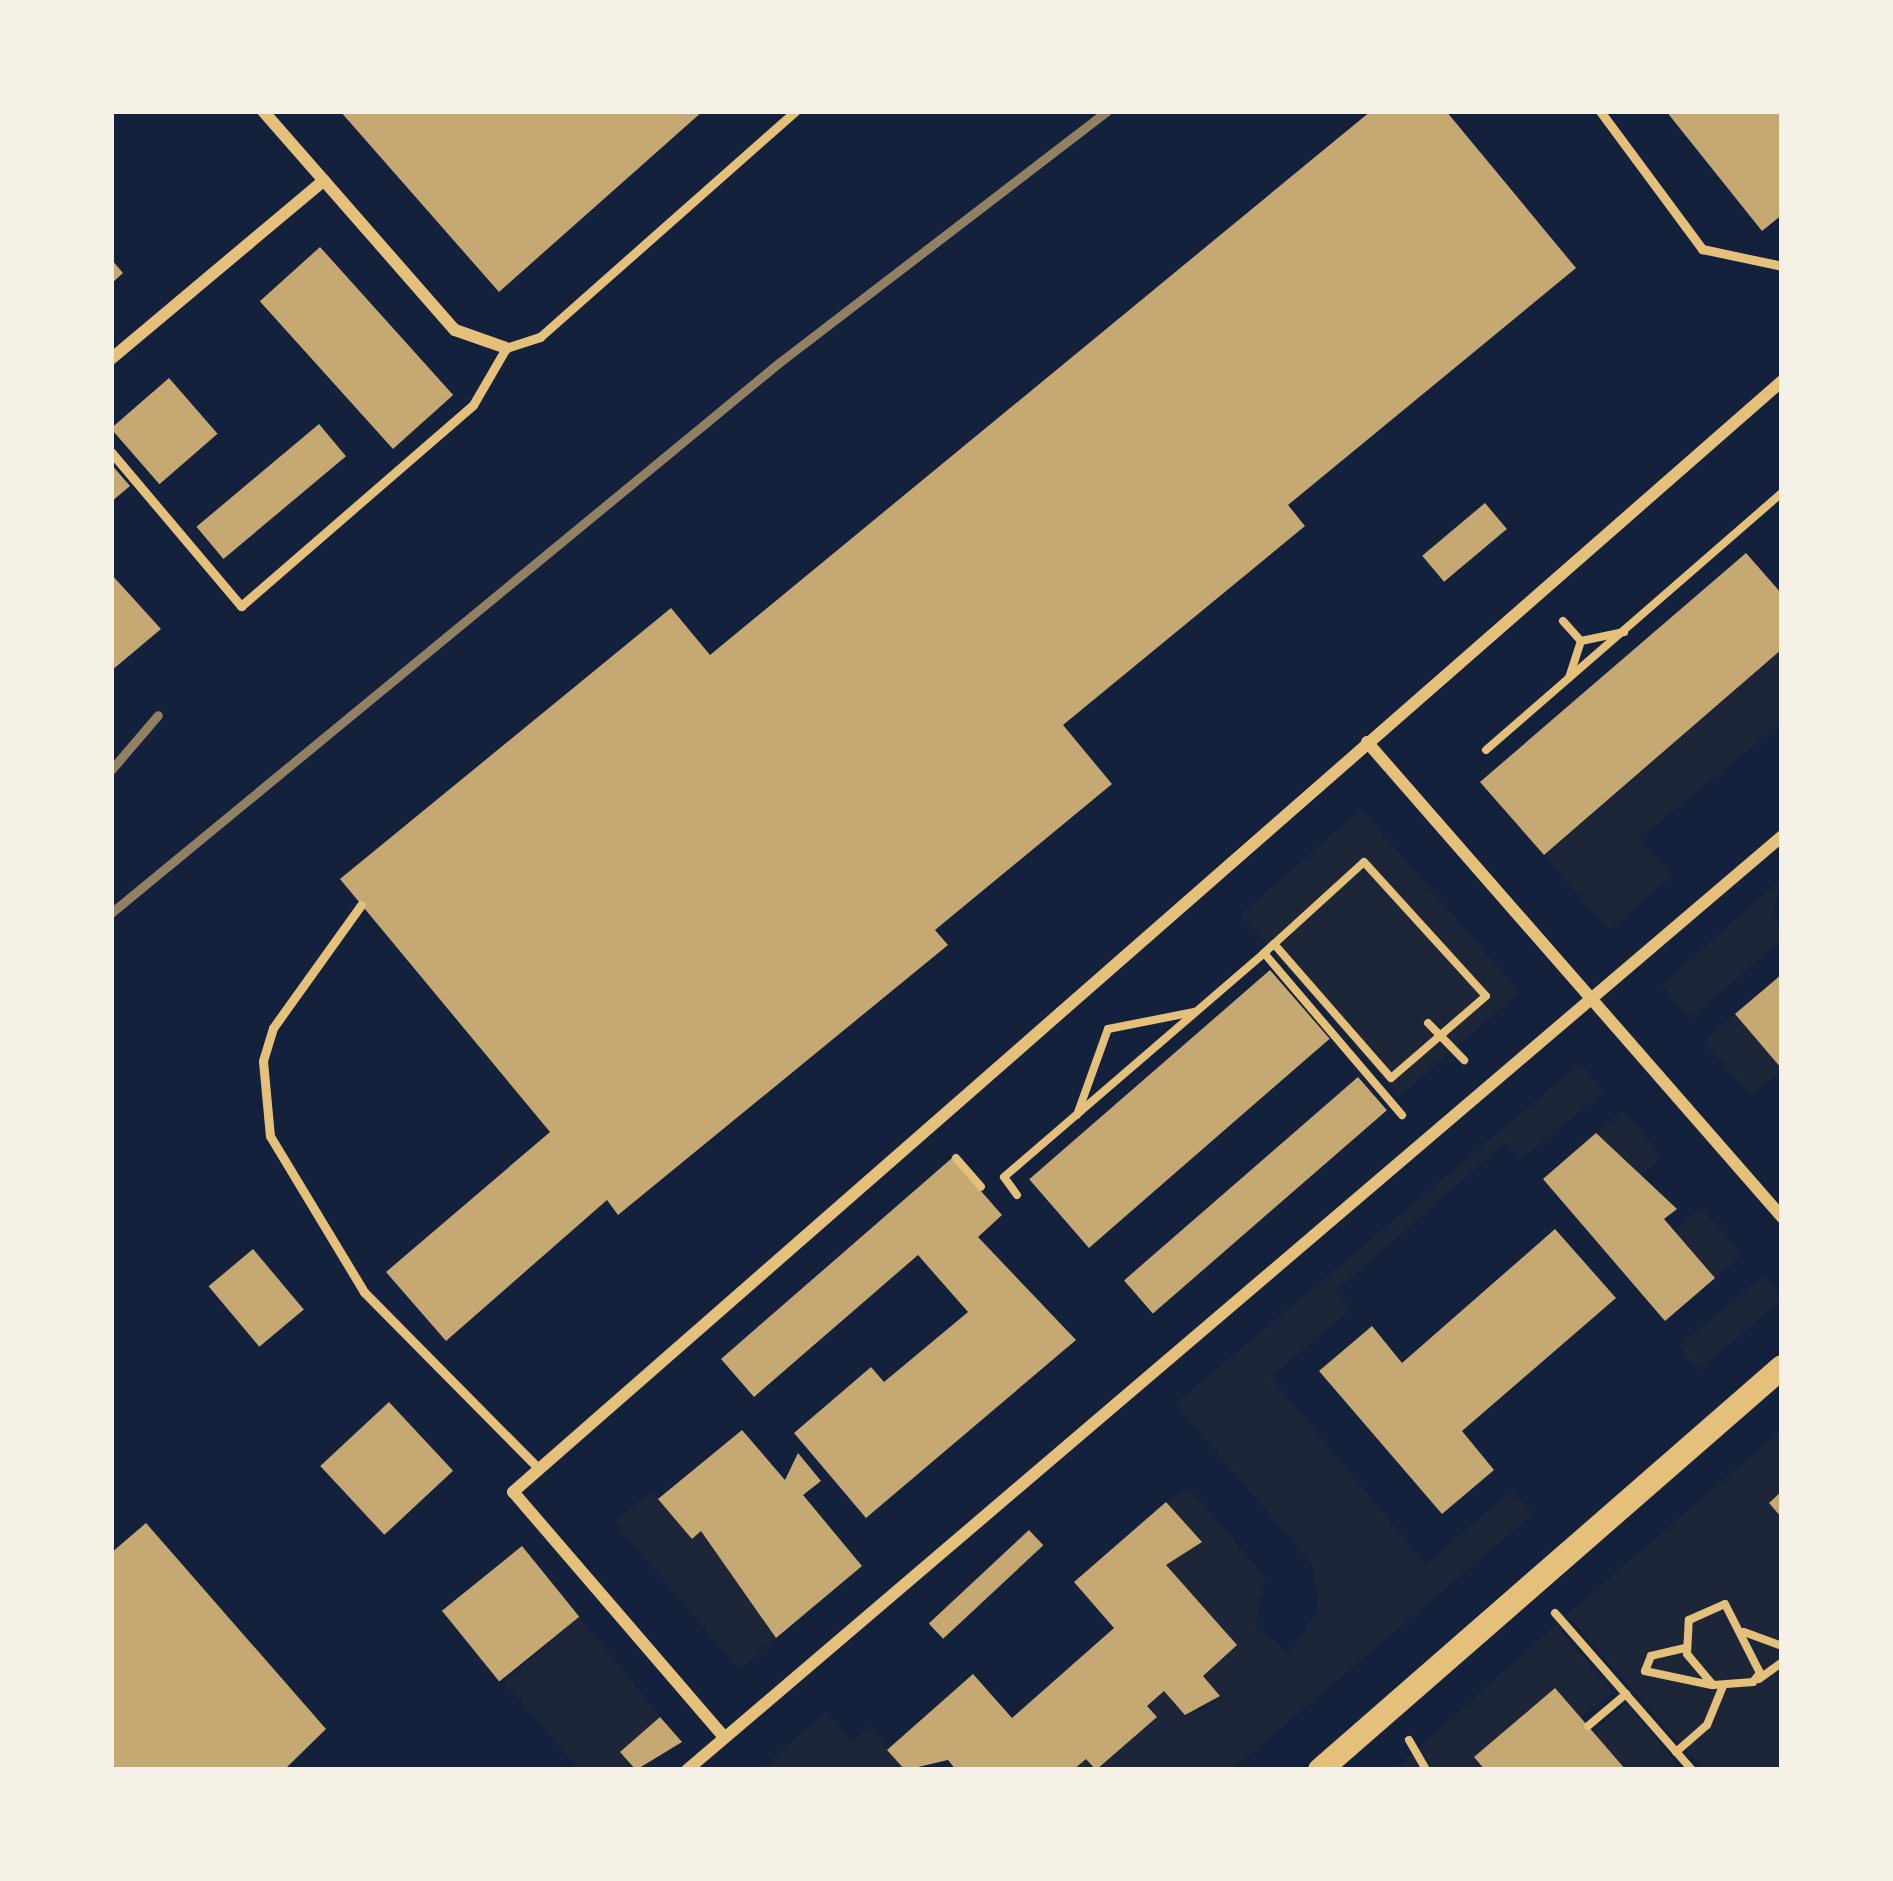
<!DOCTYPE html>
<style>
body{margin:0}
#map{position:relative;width:1893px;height:1881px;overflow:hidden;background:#14213d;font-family:Cabin,sans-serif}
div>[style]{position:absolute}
.green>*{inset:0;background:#1d2539;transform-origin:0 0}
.building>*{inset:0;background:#c6a872;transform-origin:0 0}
.path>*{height:8px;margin:-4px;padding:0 4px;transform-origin:4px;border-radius:4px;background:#e5c07b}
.service>*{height:9px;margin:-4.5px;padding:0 4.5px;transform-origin:4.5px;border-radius:4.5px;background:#e5c07b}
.minor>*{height:12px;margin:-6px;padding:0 6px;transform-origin:6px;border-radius:6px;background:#e5c07b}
.secondary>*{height:24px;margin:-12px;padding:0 12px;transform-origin:12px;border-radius:12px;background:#e5c07b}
.rail>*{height:9px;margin:-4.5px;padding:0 4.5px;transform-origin:4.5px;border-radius:4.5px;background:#918062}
span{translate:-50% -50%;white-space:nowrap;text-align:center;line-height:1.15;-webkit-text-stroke:9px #f6f1e7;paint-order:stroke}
.frame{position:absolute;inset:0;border:114px solid #f6f1e7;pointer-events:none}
</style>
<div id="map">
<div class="green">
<div style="clip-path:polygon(1782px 649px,1782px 722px,1639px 838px,1671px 876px,1609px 930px,1545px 856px)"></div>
<div style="left:1361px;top:810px;width:241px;height:159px;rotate:49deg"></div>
<div style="clip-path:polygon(1782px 879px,1773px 909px,1782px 938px,1690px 1018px,1662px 985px)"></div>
<div style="left:1735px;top:1014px;width:72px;height:41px;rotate:49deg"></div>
<div style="clip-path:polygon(1580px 1064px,1603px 1092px,1521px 1158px,1505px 1142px,1335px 1291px,1350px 1309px,1270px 1377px,1426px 1565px,1512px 1491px,1532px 1514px,1231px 1770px,1073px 1770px,1086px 1759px,1097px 1769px,1156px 1717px,1147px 1706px,1164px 1691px,1202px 1711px,1220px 1696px,1203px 1676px,1166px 1565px,1202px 1542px,1166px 1502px,1189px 1488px,1265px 1578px,1255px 1626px,1289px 1654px,1318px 1611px,1313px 1565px,1176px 1404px)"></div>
<div style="left:1623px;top:1111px;width:60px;height:35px;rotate:50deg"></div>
<div style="left:1701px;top:1208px;width:62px;height:35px;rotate:49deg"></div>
<div style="left:1763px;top:1276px;width:30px;height:110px;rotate:50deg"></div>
<div style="clip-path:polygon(1782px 1430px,1782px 1491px,1769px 1503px,1782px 1518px,1782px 1770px,1703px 1770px,1567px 1615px)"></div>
<div style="clip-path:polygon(652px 1491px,692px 1538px,701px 1531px,776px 1638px,739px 1669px,615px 1522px)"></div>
<div style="clip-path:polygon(579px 1617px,660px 1717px,621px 1751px,636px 1770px,580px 1770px,505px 1682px)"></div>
<div style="clip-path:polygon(1556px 1625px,1613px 1693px,1580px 1717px,1554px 1688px,1475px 1757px,1485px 1770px,1394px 1770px)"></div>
<div style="clip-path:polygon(1626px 1703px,1682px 1770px,1626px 1770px,1593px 1732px)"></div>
<div style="clip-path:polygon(826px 1711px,852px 1743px,870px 1726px,905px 1770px,762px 1770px)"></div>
</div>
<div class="building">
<div style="clip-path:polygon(340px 111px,703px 111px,499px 292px)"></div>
<div style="clip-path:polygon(1371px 111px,1446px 111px,1576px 268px,1288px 505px,1305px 526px,1063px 725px,1112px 784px,935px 930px,948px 945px,618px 1215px,607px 1200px,446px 1341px,386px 1272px,550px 1132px,340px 879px,671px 608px,710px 655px)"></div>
<div style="clip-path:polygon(1666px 111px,1782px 111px,1782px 215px,1762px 231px)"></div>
<div style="left:320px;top:247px;width:199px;height:81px;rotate:48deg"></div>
<div style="clip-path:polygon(111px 259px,123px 273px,111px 284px)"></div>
<div style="left:169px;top:378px;width:74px;height:77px;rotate:49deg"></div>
<div style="left:319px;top:424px;width:42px;height:160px;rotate:50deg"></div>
<div style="clip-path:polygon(111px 464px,130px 486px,111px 502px)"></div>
<div style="left:1485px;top:503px;width:34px;height:82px;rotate:50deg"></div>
<div style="clip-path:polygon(1746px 553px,1782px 594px,1782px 649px,1544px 855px,1480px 782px)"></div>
<div style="clip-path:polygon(111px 574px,161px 629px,111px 671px)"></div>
<div style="left:1270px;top:970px;width:91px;height:319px;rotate:49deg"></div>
<div style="clip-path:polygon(1782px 974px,1782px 1069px,1735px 1014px)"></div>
<div style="left:1358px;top:1077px;width:44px;height:310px;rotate:49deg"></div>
<div style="clip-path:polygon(1596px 1133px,1677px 1209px,1664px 1219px,1715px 1278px,1665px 1321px,1543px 1179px)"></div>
<div style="clip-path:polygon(952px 1158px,1002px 1215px,978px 1237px,1076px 1340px,866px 1518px,794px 1433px,871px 1367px,884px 1382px,968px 1312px,918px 1255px,754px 1397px,721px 1359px)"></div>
<div style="clip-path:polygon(1555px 1229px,1616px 1298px,1462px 1431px,1494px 1470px,1442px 1514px,1319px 1371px,1372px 1326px,1402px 1363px)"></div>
<div style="left:253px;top:1249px;width:79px;height:58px;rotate:50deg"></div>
<div style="left:389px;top:1402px;width:94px;height:94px;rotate:47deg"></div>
<div style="clip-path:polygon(742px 1430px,785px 1480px,798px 1453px,821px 1481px,803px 1495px,862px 1566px,776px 1638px,701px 1531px,692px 1539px,658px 1499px)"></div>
<div style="clip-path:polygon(1782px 1491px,1782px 1518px,1769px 1503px)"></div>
<div style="clip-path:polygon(1166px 1502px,1202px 1542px,1166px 1565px,1237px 1645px,1203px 1676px,1220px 1696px,1185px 1715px,1164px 1691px,1147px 1706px,1157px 1717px,1096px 1770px,1086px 1759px,1073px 1770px,956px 1770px,948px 1760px,905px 1770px,887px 1750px,973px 1674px,1012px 1718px,1114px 1628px,1074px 1582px)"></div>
<div style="clip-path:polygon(146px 1523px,326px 1729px,284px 1770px,111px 1770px,111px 1553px)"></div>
<div style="left:1029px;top:1530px;width:21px;height:137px;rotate:47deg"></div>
<div style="left:522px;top:1546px;width:91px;height:103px;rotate:51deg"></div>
<div style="clip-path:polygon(1555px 1688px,1626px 1770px,1485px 1770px,1474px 1757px)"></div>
<div style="clip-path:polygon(660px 1717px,682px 1742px,636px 1770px,620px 1752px)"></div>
</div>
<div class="path">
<div style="left:1563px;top:621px;width:27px;rotate:48deg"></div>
<div style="left:1581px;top:641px;width:39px;rotate:108deg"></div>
<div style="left:1581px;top:641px;width:44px;rotate:-11.8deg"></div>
<div style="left:1486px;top:750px;width:392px;rotate:-41deg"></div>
<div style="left:1264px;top:953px;width:135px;rotate:-42.3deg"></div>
<div style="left:1364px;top:862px;width:181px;rotate:47.7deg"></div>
<div style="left:1486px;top:996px;width:125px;rotate:139.2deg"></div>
<div style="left:1391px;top:1078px;width:178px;rotate:-131.1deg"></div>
<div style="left:1428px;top:1023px;width:52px;rotate:45.8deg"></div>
<div style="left:1108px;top:1029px;width:88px;rotate:-11.2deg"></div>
<div style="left:1077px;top:1115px;width:91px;rotate:-70.2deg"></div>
<div style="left:956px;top:1158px;width:38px;rotate:49deg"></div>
<div style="left:1017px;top:1195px;width:22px;rotate:-126deg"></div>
<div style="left:1004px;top:1177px;width:343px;rotate:-40.7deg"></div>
<div style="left:1264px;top:953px;width:213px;rotate:49.6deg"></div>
<div style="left:1725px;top:1604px;width:77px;rotate:63.1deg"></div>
<div style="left:1760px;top:1673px;width:11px;rotate:128deg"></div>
<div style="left:1753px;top:1682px;width:40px;rotate:175.7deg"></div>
<div style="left:1713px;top:1685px;width:40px;rotate:-130deg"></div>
<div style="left:1687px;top:1654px;width:34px;rotate:-87deg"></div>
<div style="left:1689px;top:1620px;width:39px;rotate:-24deg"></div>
<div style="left:1555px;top:1613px;width:208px;rotate:48.9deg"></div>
<div style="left:1744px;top:1632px;width:40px;rotate:20.2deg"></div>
<div style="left:1685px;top:1648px;width:35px;rotate:167deg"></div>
<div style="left:1651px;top:1656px;width:16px;rotate:112deg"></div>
<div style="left:1645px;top:1671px;width:67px;rotate:12deg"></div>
<div style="left:1759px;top:1679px;width:29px;rotate:-36deg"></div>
<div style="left:1588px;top:1726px;width:50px;rotate:-40.1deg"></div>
<div style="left:1409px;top:1740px;width:34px;rotate:60deg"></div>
<div style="left:1676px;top:1752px;width:41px;rotate:-41.1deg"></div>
<div style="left:1707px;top:1725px;width:42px;rotate:-67.7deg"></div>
</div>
<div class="service">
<div style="left:1600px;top:111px;width:172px;rotate:53.5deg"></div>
<div style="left:1702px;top:249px;width:82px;rotate:12deg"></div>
<div style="left:111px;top:452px;width:202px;rotate:49.8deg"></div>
<div style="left:241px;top:606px;width:307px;rotate:-40.9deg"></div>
<div style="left:473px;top:405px;width:66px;rotate:-59.9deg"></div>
<div style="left:506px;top:348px;width:36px;rotate:-18deg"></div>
<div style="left:540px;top:337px;width:341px;rotate:-41.5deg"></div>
<div style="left:361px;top:905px;width:151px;rotate:125.6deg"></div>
<div style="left:273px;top:1028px;width:34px;rotate:107deg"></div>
<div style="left:263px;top:1061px;width:75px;rotate:84.7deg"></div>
<div style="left:270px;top:1136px;width:182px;rotate:58.9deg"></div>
<div style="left:364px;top:1292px;width:249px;rotate:45.3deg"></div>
</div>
<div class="minor">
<div style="left:263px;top:111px;width:291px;rotate:48.8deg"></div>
<div style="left:455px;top:330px;width:54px;rotate:19.4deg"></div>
<div style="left:111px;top:359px;width:278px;rotate:-40deg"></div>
<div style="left:1367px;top:742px;width:631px;rotate:48.86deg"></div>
<div style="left:724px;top:1737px;width:323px;rotate:-130.7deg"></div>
<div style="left:513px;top:1492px;width:1687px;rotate:-41.2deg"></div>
<div style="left:687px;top:1770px;width:1439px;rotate:-40.46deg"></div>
</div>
<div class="secondary">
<div style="left:1320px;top:1770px;width:613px;rotate:-41.1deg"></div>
</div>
<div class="rail">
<div style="left:111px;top:770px;width:72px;rotate:-49.5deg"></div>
<div style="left:111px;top:913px;width:867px;rotate:-39.48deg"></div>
<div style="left:780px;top:362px;width:412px;rotate:-37.5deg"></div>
</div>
<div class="frame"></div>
</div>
